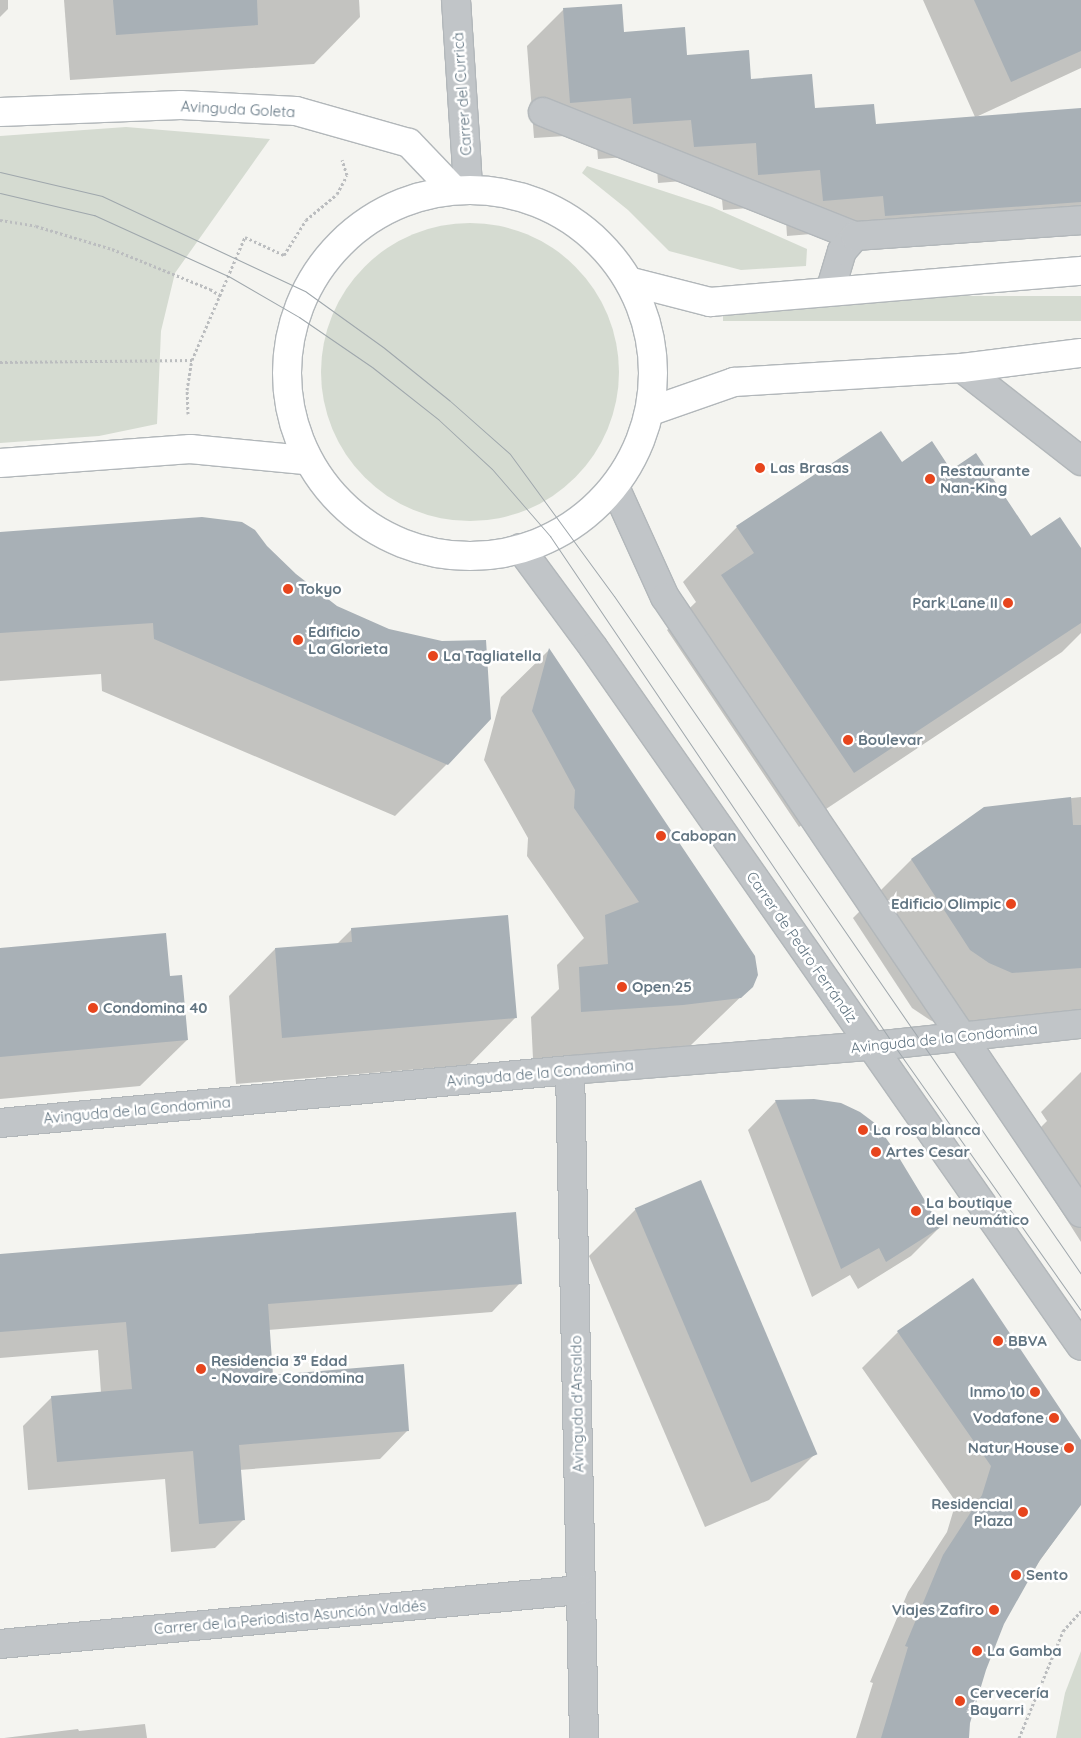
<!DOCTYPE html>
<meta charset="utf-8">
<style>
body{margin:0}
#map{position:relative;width:1081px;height:1738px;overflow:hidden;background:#f4f4f0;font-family:Quicksand,sans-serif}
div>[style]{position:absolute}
.green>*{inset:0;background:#d5dbd1;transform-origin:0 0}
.round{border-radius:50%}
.shadow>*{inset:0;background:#0003}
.building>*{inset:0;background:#a8b0b6;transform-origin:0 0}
.path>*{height:3px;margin-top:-1.5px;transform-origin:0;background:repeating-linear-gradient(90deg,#bbbdbf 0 2.5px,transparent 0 5px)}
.roads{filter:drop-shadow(1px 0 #b2b7ba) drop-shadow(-1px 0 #b2b7ba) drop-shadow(0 1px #b2b7ba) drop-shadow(0 -1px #b2b7ba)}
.minor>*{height:28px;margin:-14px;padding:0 14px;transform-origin:14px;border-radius:14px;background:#c1c5c8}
.major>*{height:28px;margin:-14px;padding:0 14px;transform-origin:14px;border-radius:14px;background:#fff}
.major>.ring{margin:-14px;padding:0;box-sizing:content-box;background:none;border:28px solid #fff;border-radius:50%}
.tram>*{height:1px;margin:-0.5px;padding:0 0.5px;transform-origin:0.5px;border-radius:0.5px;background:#9fa7ac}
.dots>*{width:14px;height:14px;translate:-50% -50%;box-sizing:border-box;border:2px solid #fff;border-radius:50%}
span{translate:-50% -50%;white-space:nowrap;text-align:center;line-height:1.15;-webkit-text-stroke:5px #fff;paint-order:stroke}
.street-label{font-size:15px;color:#627582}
.poi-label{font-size:15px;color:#627582;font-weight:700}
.left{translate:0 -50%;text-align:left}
.right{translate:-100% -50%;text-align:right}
</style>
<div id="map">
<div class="green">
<div style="clip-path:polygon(126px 127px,270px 139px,175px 273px,161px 331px,157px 424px,99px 436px,0 443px,0 136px)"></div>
<div style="clip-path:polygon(587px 166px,712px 207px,807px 249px,806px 266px,741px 270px,669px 251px,628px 210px,582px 173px)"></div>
<div class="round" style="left:321px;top:223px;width:298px;height:298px"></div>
<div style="left:1081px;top:296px;width:25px;height:358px;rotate:90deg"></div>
<div style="clip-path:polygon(1081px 1651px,1081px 1738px,1056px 1738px,1065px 1693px)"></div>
</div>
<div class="shadow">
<div style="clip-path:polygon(0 0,8px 0,8px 9px,0 17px)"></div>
<div style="clip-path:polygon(64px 0,359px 0,360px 17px,314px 64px,70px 80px)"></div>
<div style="clip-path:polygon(923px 0,1081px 0,1081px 68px,976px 117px,1081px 110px,1081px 235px,849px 251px,848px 231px,787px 236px,785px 205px,723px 210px,720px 178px,658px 183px,656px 155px,598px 159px,596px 134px,534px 138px,527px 46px,563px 10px,621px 5px,623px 33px,750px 80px,814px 109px,875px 125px,975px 117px)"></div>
<div style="clip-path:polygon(902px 463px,951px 471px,1031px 538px,1081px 550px,1081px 633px,1062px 652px,799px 827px,667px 630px,696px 602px,683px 582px,737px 527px)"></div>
<div style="clip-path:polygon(202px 518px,242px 523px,447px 764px,395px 816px,102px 691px,101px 674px,0 681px,0 533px)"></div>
<div style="clip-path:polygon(549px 650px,752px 986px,691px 1045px,634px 1053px,533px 1059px,531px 1017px,559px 989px,557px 965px,584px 938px,527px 856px,528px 838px,484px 760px,501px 697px)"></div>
<div style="clip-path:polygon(1081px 797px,1081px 1020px,953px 1031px,930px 1020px,912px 1008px,853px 918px,911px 860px,984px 808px)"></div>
<div style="clip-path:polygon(352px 929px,515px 1018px,469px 1065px,236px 1084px,229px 996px,275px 949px,337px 944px)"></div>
<div style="clip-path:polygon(0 949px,169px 977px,187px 1040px,140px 1086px,0 1099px)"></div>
<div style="clip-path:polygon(1081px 1072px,1081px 1242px,1039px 1176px,1049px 1166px,1028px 1140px,1047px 1121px,1041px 1112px)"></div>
<div style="clip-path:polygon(776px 1101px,940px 1227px,911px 1256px,858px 1289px,850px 1275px,812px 1297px,748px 1130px)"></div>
<div style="clip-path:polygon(636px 1209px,815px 1454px,769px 1500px,705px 1527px,589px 1256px)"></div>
<div style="clip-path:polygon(0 1256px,520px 1283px,492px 1312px,268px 1330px,272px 1376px,408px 1430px,380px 1459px,239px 1470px,243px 1520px,215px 1548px,171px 1552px,165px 1479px,28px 1490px,23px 1426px,52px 1397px,101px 1393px,98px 1350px,0 1358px)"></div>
<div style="clip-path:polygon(898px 1332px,1081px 1445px,1081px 1503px,1021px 1587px,1003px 1624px,985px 1669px,969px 1723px,968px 1738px,856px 1738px,873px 1683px,870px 1682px,908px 1592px,947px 1532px,956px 1502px,862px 1368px)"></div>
<div style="clip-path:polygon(145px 1724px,147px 1738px,4px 1738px,78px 1729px,79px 1731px)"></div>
</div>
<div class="building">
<div style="clip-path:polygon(113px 0,257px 0,258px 25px,116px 35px)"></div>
<div style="clip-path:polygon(974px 0,1081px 0,1081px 51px,1011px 82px)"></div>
<div style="clip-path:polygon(622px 4px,624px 32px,685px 27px,687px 55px,749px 50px,751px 79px,812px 74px,815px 108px,874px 104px,876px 124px,1081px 108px,1081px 202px,885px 216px,883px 196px,823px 201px,820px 170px,758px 175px,756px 143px,694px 147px,691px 120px,633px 124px,631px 98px,570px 103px,563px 8px)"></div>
<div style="clip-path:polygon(881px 431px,902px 462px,932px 441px,951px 470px,976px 453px,1031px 536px,1060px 517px,1081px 548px,1081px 623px,854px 773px,721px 575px,754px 553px,736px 526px)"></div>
<div style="clip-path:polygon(202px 517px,242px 522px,255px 530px,267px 546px,296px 574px,337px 606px,389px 629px,442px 641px,486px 640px,491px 719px,448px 765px,154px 639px,153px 623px,0 633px,0 532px)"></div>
<div style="clip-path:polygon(549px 648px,755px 956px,758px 975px,753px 987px,741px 998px,683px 1005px,581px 1012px,579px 967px,608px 964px,605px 915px,639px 902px,574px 808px,575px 790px,532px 711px)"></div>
<div style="clip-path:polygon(1071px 797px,1073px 825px,1081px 825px,1081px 968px,1012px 973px,989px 963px,970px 950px,911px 859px,984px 807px)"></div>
<div style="clip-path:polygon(508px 915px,517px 1018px,282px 1038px,275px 948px,352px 942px,351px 928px)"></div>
<div style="clip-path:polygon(166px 933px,170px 976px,182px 975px,188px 1040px,0 1057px,0 948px)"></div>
<div style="clip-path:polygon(814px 1099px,841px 1103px,860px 1112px,876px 1124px,895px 1151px,941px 1227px,886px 1262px,879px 1248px,841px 1269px,775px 1100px)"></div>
<div style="left:701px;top:1180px;width:298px;height:72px;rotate:67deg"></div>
<div style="clip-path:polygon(516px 1212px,522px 1284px,268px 1304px,273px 1375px,404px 1364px,409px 1431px,239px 1445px,245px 1520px,199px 1524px,193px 1451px,57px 1462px,51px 1396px,132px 1389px,126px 1322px,0 1332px,0 1254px)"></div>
<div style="clip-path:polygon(973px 1278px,1081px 1440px,1081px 1505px,1040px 1560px,1004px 1624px,986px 1670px,970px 1723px,969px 1738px,881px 1738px,908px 1647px,905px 1646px,943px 1555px,982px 1495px,991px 1466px,897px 1331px)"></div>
</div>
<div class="path">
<div style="left:0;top:220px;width:36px;rotate:9deg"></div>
<div style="left:36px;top:226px;width:79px;rotate:16.8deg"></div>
<div style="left:112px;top:249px;width:106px;rotate:22.2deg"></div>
<div style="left:210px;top:289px;width:13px;rotate:32deg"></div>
<div style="left:0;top:362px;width:192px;rotate:-0.6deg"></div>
<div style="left:188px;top:414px;width:24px;rotate:-92deg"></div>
<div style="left:187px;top:390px;width:30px;rotate:-81deg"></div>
<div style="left:192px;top:360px;width:134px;rotate:-66.7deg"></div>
<div style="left:245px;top:237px;width:43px;rotate:24.8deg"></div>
<div style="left:284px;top:255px;width:41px;rotate:-57.8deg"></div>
<div style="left:306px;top:220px;width:40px;rotate:-40deg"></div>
<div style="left:337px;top:194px;width:21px;rotate:-62deg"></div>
<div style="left:347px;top:175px;width:16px;rotate:-108deg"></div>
<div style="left:1019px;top:1738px;width:116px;rotate:-67.6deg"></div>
<div style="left:1063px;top:1631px;width:27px;rotate:-48deg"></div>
</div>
<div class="roads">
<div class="minor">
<div style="left:456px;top:0;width:188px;rotate:86.3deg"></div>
<div style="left:543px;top:112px;width:336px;rotate:21.7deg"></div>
<div style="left:830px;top:291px;width:42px;rotate:-73.3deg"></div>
<div style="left:842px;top:251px;width:20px;rotate:-49deg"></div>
<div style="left:855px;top:236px;width:227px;rotate:-4deg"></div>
<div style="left:962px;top:368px;width:151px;rotate:38deg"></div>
<div style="left:615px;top:487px;width:121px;rotate:65.6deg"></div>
<div style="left:665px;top:597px;width:743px;rotate:55.97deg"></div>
<div style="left:520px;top:548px;width:123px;rotate:53.6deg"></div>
<div style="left:593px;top:647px;width:852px;rotate:55.08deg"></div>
<div style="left:570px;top:1070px;width:668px;rotate:88.8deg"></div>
<div style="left:0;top:1123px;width:572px;rotate:-5.31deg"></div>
<div style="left:570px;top:1070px;width:324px;rotate:-4.6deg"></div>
<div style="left:893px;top:1044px;width:189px;rotate:-6.1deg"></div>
<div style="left:0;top:1644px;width:583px;rotate:-5.32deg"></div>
</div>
<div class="major">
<div style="left:0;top:112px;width:181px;rotate:-2.2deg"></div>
<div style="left:181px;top:105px;width:115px;rotate:3deg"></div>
<div style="left:296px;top:111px;width:117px;rotate:15.8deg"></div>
<div style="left:409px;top:143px;width:64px;rotate:46.3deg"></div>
<div class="ring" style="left:287px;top:190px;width:338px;height:338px"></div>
<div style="left:632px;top:282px;width:81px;rotate:14.4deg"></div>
<div style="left:710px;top:302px;width:372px;rotate:-4.8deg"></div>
<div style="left:651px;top:411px;width:88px;rotate:-19.3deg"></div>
<div style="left:734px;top:382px;width:228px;rotate:-3.5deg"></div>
<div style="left:962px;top:368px;width:120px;rotate:-7.2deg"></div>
<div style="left:0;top:463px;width:191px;rotate:-4.2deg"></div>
<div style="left:190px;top:449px;width:115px;rotate:5.5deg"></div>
</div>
</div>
<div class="tram">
<div style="left:0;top:172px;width:105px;rotate:13.2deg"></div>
<div style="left:102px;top:196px;width:224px;rotate:25.1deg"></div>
<div style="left:305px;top:291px;width:96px;rotate:35.7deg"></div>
<div style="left:383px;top:347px;width:85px;rotate:38.8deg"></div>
<div style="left:449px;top:400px;width:81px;rotate:41.5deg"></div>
<div style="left:510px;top:454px;width:176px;rotate:53.8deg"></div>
<div style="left:614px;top:596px;width:823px;rotate:55.44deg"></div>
<div style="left:0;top:193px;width:97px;rotate:13.2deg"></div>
<div style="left:94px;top:215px;width:149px;rotate:24.5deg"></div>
<div style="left:230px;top:277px;width:80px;rotate:30.1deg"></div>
<div style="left:299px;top:317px;width:88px;rotate:34.4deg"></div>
<div style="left:372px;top:367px;width:85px;rotate:38.3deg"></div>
<div style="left:439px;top:420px;width:72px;rotate:42.8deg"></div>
<div style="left:492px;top:469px;width:89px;rotate:49.1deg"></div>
<div style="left:550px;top:536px;width:613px;rotate:55.97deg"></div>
<div style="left:893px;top:1044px;width:327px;rotate:54.8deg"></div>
</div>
<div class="dots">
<div style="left:760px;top:468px;background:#e7451d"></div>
<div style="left:930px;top:479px;background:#e7451d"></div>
<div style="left:288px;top:589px;background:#e7451d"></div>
<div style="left:1008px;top:603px;background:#e7451d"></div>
<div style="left:298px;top:640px;background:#e7451d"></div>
<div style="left:433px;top:656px;background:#e7451d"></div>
<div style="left:848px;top:740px;background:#e7451d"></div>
<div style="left:661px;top:836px;background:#e7451d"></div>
<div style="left:1011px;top:904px;background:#e7451d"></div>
<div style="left:622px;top:987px;background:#e7451d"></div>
<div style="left:93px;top:1008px;background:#e7451d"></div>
<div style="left:863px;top:1130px;background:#e7451d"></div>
<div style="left:876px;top:1152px;background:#e7451d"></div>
<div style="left:916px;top:1211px;background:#e7451d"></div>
<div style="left:998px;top:1341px;background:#e7451d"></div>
<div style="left:201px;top:1369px;background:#e7451d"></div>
<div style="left:1035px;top:1392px;background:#e7451d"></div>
<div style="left:1054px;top:1418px;background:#e7451d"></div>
<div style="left:1069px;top:1448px;background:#e7451d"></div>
<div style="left:1023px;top:1512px;background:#e7451d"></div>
<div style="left:1016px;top:1575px;background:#e7451d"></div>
<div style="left:994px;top:1610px;background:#e7451d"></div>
<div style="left:977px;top:1651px;background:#e7451d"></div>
<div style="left:960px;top:1701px;background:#e7451d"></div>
</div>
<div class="street-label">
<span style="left:462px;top:94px;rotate:-94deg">Carrer del Curricà</span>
<span style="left:238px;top:109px;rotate:3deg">Avinguda Goleta</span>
<span style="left:802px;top:947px;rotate:55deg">Carrer de Pedro Ferrándiz</span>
<span style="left:944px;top:1038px;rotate:-6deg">Avinguda de la Condomina</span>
<span style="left:540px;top:1073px;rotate:-5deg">Avinguda de la Condomina</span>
<span style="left:137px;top:1110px;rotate:-5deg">Avinguda de la Condomina</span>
<span style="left:577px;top:1404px;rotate:-91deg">Avinguda d'Ansaldo</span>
<span style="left:290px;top:1617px;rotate:-5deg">Carrer de la Periodista Asunción Valdés</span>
</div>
<div class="poi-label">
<span class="left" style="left:770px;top:468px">Las Brasas</span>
<span class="left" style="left:940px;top:479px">Restaurante<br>Nan-King</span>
<span class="left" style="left:298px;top:589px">Tokyo</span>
<span class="right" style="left:998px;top:603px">Park Lane II</span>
<span class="left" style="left:308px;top:640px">Edificio<br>La Glorieta</span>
<span class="left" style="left:443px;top:656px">La Tagliatella</span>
<span class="left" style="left:858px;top:740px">Boulevar</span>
<span class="left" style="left:671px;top:836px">Cabopan</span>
<span class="right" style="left:1001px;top:904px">Edificio Olimpic</span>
<span class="left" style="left:632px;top:987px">Open 25</span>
<span class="left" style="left:103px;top:1008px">Condomina 40</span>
<span class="left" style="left:873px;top:1130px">La rosa blanca</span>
<span class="left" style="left:886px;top:1152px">Artes Cesar</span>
<span class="left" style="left:926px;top:1211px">La boutique<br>del neumático</span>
<span class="left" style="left:1008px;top:1341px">BBVA</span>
<span class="left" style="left:211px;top:1369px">Residencia 3ª Edad<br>- Novaire Condomina</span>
<span class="right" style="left:1025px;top:1392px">Inmo 10</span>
<span class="right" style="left:1044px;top:1418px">Vodafone</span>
<span class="right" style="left:1059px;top:1448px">Natur House</span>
<span class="right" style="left:1013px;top:1512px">Residencial<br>Plaza</span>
<span class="left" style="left:1026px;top:1575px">Sento</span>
<span class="right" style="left:984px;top:1610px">Viajes Zafiro</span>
<span class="left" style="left:987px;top:1651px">La Gamba</span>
<span class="left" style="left:970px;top:1701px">Cervecería<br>Bayarri</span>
</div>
</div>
